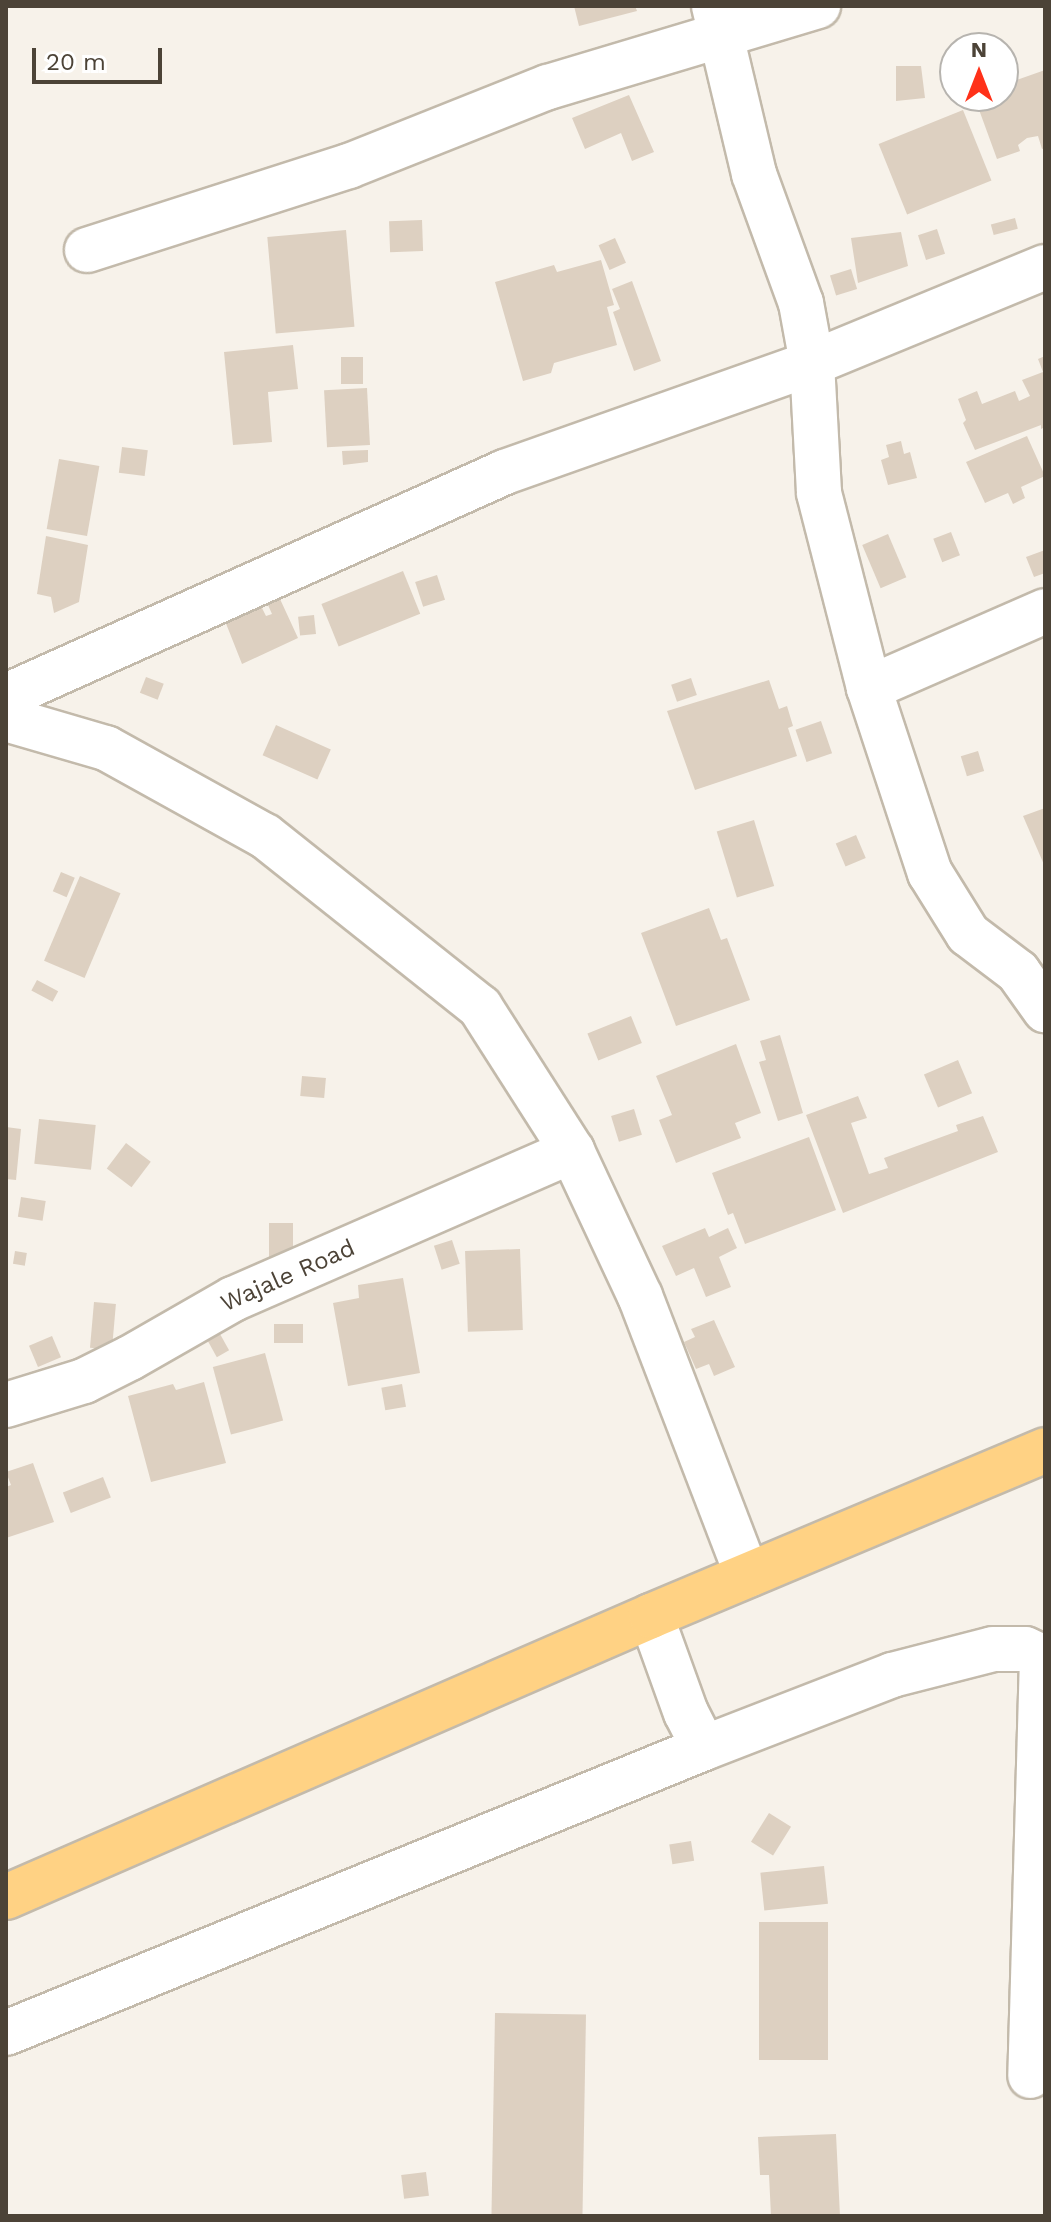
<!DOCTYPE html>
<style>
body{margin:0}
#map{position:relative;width:1051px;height:2222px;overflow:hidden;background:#f7f2ea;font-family:"Work Sans",sans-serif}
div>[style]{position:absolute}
.building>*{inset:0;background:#ddd0c1;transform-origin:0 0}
.roads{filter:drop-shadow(2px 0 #c3baab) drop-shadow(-2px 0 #c3baab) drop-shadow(0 2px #c3baab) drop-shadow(0 -2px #c3baab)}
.minor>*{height:44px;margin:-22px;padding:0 22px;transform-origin:22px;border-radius:22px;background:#fff}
.trunk>*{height:44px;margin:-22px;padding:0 22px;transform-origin:22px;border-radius:22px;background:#ffd284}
span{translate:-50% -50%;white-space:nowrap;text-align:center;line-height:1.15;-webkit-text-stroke:7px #fff;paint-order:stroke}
.street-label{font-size:24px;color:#4c4337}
.frame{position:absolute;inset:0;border:8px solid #4c4337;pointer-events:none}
.north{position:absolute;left:939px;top:32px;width:80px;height:80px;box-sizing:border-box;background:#fff;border:2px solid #b7b4af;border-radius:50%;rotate:0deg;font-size:22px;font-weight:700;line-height:32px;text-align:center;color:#4c4337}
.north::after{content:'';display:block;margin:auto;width:28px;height:36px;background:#ff3119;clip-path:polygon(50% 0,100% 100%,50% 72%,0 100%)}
.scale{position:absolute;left:32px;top:48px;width:130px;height:36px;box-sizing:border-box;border:4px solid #4c4337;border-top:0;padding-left:10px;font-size:24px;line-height:28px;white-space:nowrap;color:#4c4337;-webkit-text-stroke:6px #fff;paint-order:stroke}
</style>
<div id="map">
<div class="building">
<div style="clip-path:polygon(574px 6px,635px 6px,637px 11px,579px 26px)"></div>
<div style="clip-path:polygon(896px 66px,921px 66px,925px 98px,896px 101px)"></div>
<div style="clip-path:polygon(1045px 70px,1045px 148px,1042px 149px,1038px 136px,1027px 138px,1018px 145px,1020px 151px,997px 159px,974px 96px,1003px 96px,1003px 85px)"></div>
<div style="clip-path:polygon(629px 95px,654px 152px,632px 161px,621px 133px,585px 149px,572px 118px)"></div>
<div style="left:963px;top:110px;width:76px;height:91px;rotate:68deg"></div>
<div style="left:1015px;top:218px;width:11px;height:25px;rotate:75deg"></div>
<div style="left:422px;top:220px;width:31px;height:33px;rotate:88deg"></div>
<div style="left:937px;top:229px;width:26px;height:20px;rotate:72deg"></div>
<div style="left:346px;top:230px;width:97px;height:79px;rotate:85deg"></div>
<div style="clip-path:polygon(901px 232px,908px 266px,858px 283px,851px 238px)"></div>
<div style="left:615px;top:238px;width:27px;height:18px;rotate:66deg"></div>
<div style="clip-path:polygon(601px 260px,614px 305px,607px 307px,617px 345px,554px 363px,551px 373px,523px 381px,495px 282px,554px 265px,557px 272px)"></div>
<div style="left:851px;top:269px;width:21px;height:22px;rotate:73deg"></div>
<div style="clip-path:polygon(632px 281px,661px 361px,634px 371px,613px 312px,620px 309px,612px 289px)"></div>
<div style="clip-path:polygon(293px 345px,298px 389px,268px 392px,272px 442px,233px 445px,224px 352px)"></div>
<div style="clip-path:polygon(1045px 356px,1045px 427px,1041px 429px,1041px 425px,975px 450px,963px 423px,966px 420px,958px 399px,977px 391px,982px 404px,1015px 391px,1019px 401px,1030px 396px,1022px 380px,1043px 372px,1038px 359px)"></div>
<div style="left:341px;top:357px;width:22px;height:27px"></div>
<div style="left:367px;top:388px;width:57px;height:43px;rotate:87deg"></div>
<div style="clip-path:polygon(1027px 436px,1045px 476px,1021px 487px,1025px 498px,1013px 504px,1008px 493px,985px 503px,966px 462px)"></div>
<div style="clip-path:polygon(901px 441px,904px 454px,910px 452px,917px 478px,888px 485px,881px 460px,889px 457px,886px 445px)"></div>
<div style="left:122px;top:447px;width:26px;height:26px;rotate:7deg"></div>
<div style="clip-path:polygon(368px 450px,368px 462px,343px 465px,342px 451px)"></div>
<div style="left:59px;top:459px;width:41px;height:71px;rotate:10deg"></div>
<div style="left:951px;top:532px;width:25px;height:19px;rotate:69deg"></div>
<div style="left:888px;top:534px;width:47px;height:28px;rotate:67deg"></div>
<div style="clip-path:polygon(46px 536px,88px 545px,79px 602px,54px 613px,51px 597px,37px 594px)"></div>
<div style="clip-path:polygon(1045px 550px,1045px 573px,1034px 577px,1026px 557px)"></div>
<div style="left:403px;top:571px;width:46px;height:88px;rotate:68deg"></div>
<div style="left:437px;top:575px;width:26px;height:23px;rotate:72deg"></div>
<div style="clip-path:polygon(280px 599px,298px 638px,242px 664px,225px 621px,261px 606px,266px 616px,272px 614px,268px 605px)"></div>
<div style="left:314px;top:615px;width:19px;height:16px;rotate:84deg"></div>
<div style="left:146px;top:677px;width:19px;height:17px;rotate:21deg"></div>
<div style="left:691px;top:678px;width:18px;height:21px;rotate:71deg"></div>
<div style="clip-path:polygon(769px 680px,779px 709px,787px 706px,793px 726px,788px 728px,797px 756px,695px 790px,667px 711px)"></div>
<div style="left:821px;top:721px;width:34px;height:27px;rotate:71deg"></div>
<div style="left:276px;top:725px;width:60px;height:33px;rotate:24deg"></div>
<div style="left:978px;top:751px;width:21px;height:18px;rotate:73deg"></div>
<div style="clip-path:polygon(1045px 808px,1045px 867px,1023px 816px)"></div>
<div style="left:754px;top:820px;width:69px;height:39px;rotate:73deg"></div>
<div style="left:856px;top:835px;width:25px;height:22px;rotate:67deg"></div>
<div style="left:61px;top:872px;width:15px;height:21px;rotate:23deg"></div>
<div style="left:80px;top:876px;width:44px;height:92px;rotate:23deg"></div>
<div style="clip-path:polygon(709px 908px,721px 940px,727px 938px,750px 1000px,676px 1026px,641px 933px)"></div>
<div style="left:37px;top:980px;width:24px;height:12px;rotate:28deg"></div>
<div style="left:631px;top:1016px;width:29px;height:47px;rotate:68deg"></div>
<div style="clip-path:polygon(780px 1035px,803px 1113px,778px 1121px,759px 1062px,766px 1060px,760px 1041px)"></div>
<div style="clip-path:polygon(736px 1044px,761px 1113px,735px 1123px,741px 1138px,676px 1163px,659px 1120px,672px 1115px,656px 1076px)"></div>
<div style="left:958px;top:1060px;width:36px;height:37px;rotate:67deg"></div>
<div style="left:302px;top:1076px;width:24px;height:20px;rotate:5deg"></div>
<div style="clip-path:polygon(858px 1096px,867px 1118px,851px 1123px,869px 1174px,888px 1168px,884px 1158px,958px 1131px,956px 1125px,983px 1116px,998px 1152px,843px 1213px,806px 1115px)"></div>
<div style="left:634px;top:1109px;width:27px;height:24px;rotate:73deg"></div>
<div style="left:39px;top:1119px;width:57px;height:45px;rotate:6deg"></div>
<div style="clip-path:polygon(6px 1127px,21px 1129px,16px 1180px,6px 1179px)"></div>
<div style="clip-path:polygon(809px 1137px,836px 1210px,745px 1244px,733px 1213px,728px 1215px,712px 1173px)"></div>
<div style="left:126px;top:1143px;width:31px;height:32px;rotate:37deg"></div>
<div style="left:21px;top:1197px;width:25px;height:20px;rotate:9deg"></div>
<div style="left:269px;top:1223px;width:24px;height:36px"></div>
<div style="clip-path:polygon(705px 1228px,709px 1237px,728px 1228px,737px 1248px,719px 1257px,731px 1287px,706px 1297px,694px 1268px,676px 1276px,662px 1246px)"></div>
<div style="left:452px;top:1240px;width:25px;height:19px;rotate:72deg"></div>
<div style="left:520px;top:1249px;width:81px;height:55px;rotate:88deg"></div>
<div style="left:15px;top:1251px;width:12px;height:13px;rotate:9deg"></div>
<div style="clip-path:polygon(403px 1278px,420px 1373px,348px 1386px,333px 1303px,359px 1298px,358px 1285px)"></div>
<div style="left:94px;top:1302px;width:22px;height:46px;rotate:5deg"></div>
<div style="clip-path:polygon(714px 1320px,735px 1367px,714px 1376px,709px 1364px,696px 1369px,684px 1342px,695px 1337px,691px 1329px)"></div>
<div style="left:274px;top:1324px;width:29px;height:19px"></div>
<div style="left:215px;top:1325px;width:29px;height:14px;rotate:61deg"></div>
<div style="left:52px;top:1336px;width:23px;height:25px;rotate:67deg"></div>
<div style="left:265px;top:1353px;width:70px;height:54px;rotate:75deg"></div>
<div style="clip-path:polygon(204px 1382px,226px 1463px,151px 1482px,128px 1396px,173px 1384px,176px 1390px)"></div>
<div style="left:402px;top:1384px;width:23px;height:21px;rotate:80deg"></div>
<div style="clip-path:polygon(33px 1463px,54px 1522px,6px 1538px,6px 1487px,11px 1485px,6px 1472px)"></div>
<div style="left:103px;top:1477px;width:22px;height:43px;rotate:69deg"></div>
<div style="left:769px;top:1813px;width:26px;height:34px;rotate:32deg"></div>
<div style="left:691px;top:1841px;width:20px;height:22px;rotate:81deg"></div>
<div style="left:824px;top:1866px;width:38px;height:64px;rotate:84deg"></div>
<div style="left:759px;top:1922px;width:69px;height:138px"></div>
<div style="left:495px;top:2013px;width:91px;height:203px;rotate:1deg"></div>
<div style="clip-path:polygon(836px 2134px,840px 2216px,771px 2216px,769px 2175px,760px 2175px,758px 2137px)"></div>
<div style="left:426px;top:2172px;width:24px;height:25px;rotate:83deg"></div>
</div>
<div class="roads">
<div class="minor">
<div style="left:714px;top:6px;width:173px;rotate:76.6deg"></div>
<div style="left:754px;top:174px;width:137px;rotate:70deg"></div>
<div style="left:801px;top:303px;width:61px;rotate:79.6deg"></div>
<div style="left:812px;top:363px;width:130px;rotate:86.9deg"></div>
<div style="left:819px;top:493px;width:201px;rotate:75.6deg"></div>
<div style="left:869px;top:688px;width:195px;rotate:71.8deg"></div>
<div style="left:930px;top:873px;width:72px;rotate:58.1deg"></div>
<div style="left:968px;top:934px;width:63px;rotate:37.2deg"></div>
<div style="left:1018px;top:972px;width:47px;rotate:54.6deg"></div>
<div style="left:87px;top:250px;width:275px;rotate:-17.8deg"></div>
<div style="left:349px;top:166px;width:214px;rotate:-21.7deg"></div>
<div style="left:548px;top:87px;width:282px;rotate:-16.7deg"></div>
<div style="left:869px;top:688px;width:192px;rotate:-23.6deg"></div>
<div style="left:6px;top:696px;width:547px;rotate:-24.18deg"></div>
<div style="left:505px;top:472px;width:326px;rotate:-19.5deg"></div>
<div style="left:812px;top:363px;width:252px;rotate:-22.4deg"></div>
<div style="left:6px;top:719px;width:104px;rotate:16.2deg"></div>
<div style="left:106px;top:748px;width:182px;rotate:29deg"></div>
<div style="left:265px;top:836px;width:275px;rotate:38.5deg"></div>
<div style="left:480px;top:1007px;width:171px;rotate:57.4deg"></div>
<div style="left:572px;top:1151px;width:160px;rotate:64.9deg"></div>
<div style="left:640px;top:1296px;width:299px;rotate:69deg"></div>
<div style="left:6px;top:1405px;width:82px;rotate:-17.1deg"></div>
<div style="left:84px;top:1381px;width:51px;rotate:-26.6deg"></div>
<div style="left:130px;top:1358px;width:119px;rotate:-29.8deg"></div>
<div style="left:233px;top:1299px;width:370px;rotate:-23.6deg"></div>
<div style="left:704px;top:1748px;width:202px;rotate:-21.2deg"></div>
<div style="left:892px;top:1675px;width:104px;rotate:-14.4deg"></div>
<div style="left:993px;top:1649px;width:32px"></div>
<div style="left:1025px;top:1649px;width:19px;rotate:25deg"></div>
<div style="left:1042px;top:1657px;width:419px;rotate:91.6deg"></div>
<div style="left:6px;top:2033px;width:754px;rotate:-22.21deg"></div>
<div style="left:704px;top:1748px;width:39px;rotate:-117deg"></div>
<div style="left:686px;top:1713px;width:103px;rotate:-109.8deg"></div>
</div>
<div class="trunk">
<div style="left:6px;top:1897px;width:704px;rotate:-23.54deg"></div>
<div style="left:651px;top:1616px;width:428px;rotate:-22.8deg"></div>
</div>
</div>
<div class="street-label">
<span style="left:288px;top:1276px;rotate:-24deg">Wajale Road</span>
</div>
<div class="frame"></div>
<div class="north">N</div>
<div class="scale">20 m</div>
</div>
